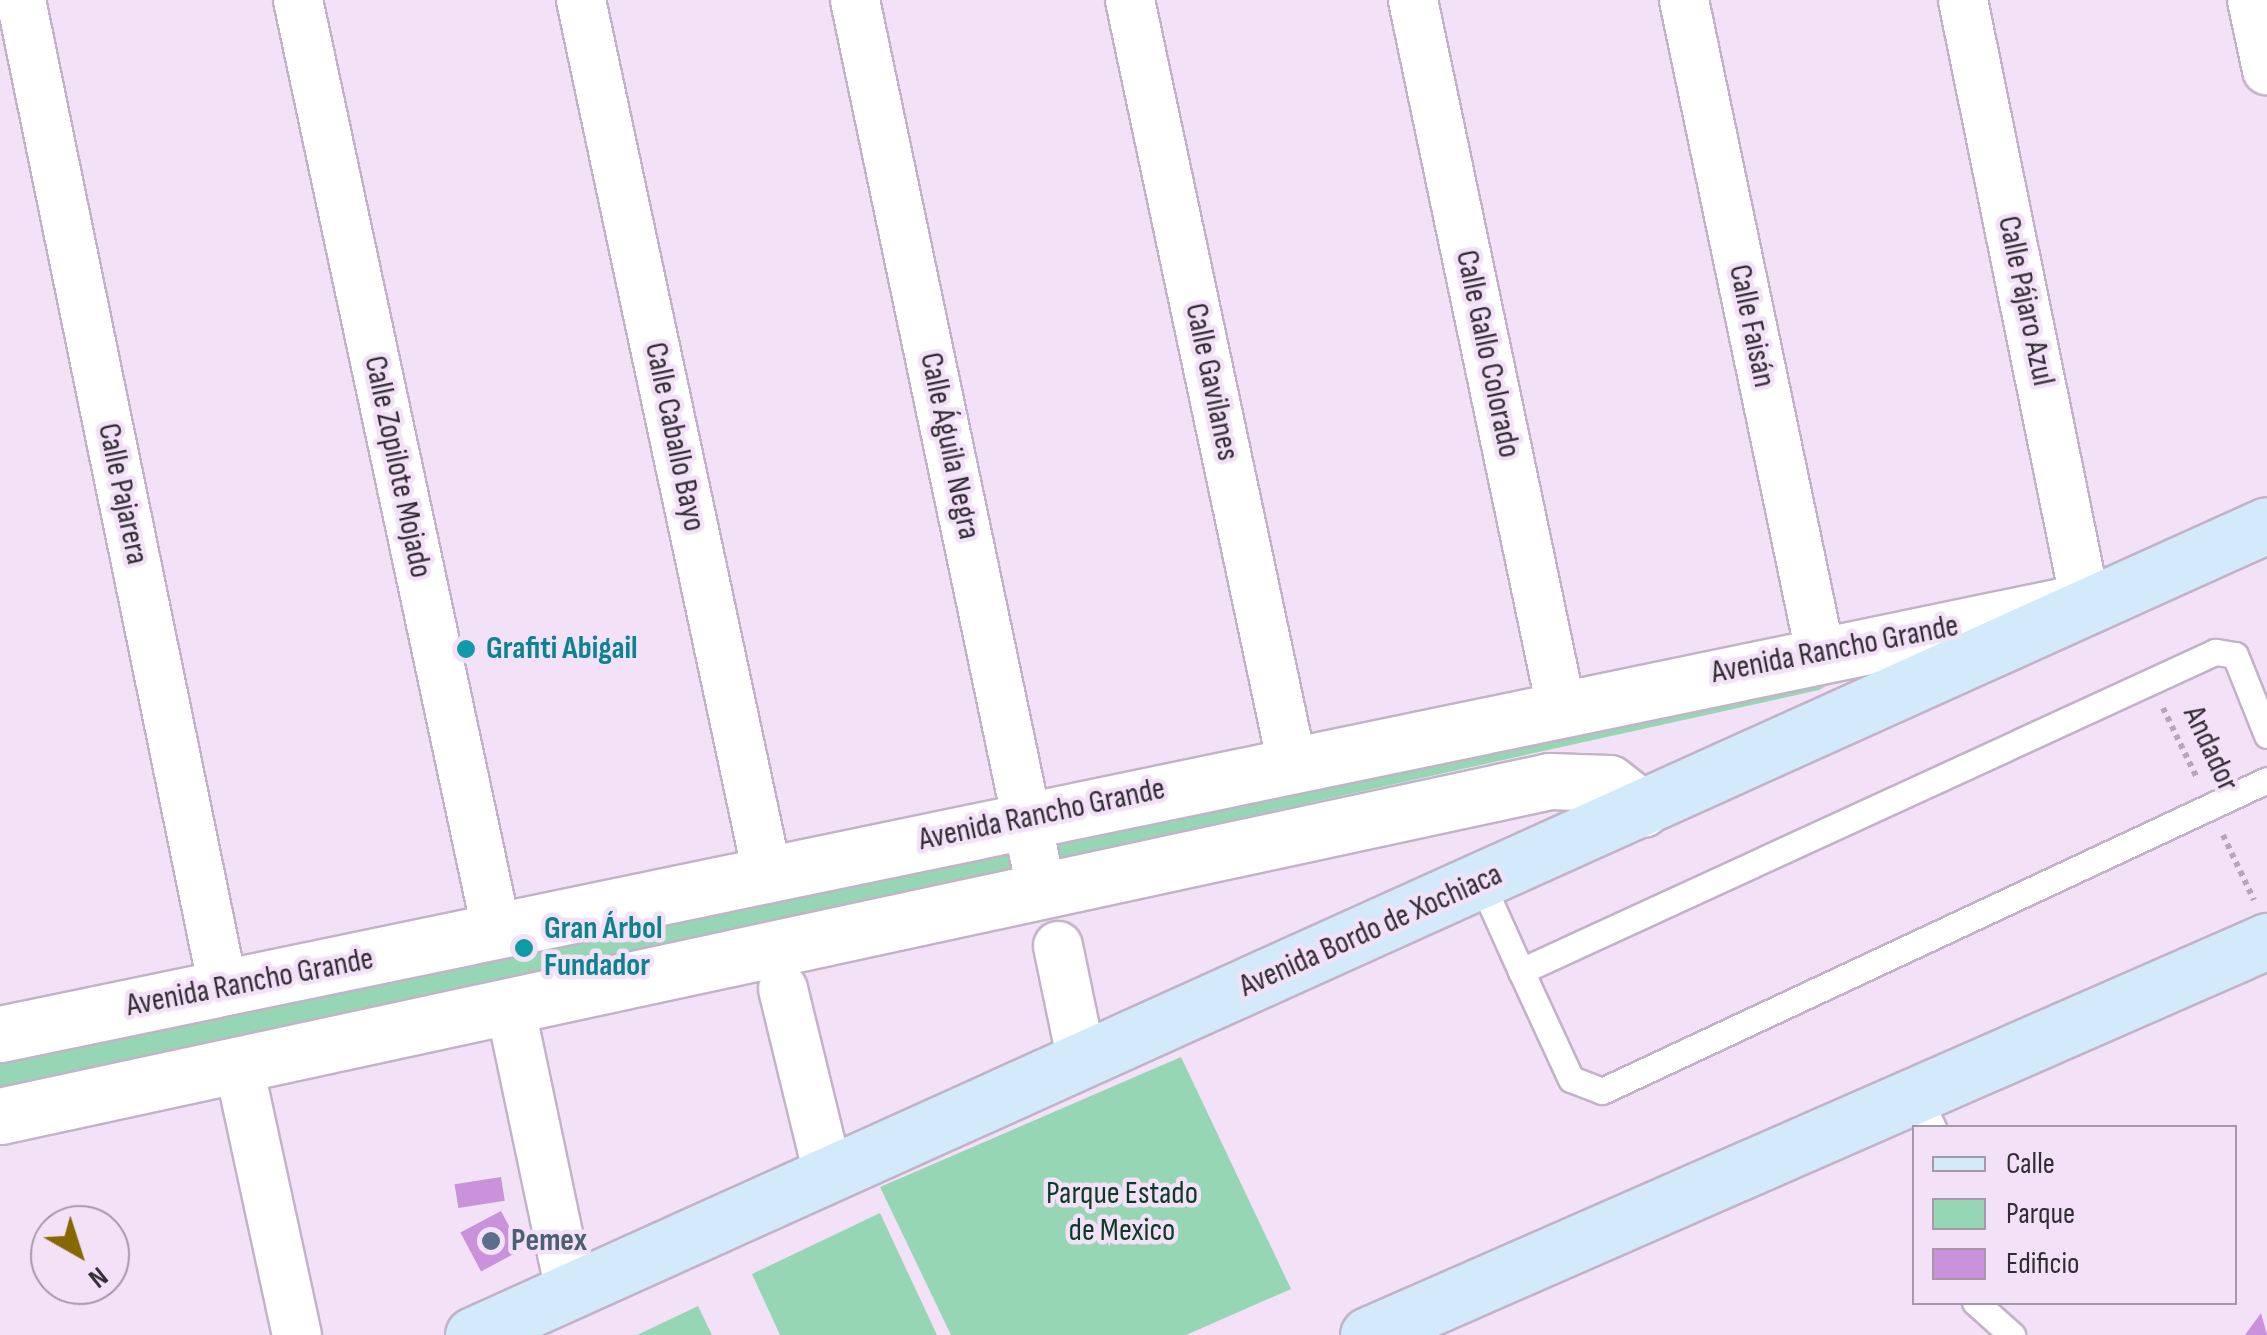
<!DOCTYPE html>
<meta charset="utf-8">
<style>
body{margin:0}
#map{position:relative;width:2267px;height:1335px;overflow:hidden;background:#f2e1f7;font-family:"Sofia Sans Condensed",sans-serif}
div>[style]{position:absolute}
.green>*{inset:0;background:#97d6b5}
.building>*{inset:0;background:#c992db;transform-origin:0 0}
.path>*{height:6px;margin-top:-3px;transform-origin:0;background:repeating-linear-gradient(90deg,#b5a7b9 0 5px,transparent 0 10px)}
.roads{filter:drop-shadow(2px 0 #c3b3c8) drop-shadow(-2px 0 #c3b3c8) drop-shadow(0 2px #c3b3c8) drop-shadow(0 -2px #c3b3c8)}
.service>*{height:25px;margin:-12.5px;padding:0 12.5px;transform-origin:12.5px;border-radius:12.5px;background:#fff}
.minor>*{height:48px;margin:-24px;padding:0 24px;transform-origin:24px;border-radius:24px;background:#fff}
.tertiary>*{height:55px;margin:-27.5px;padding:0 27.5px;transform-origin:27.5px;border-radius:27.5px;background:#fff}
.primary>*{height:55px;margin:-27.5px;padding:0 27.5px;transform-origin:27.5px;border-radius:27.5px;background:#d3eafa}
.dots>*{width:28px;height:28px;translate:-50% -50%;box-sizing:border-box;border:5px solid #f2e1f7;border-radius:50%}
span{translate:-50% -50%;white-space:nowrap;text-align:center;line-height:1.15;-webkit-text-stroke:9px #f2e1f7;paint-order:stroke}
.street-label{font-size:32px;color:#322c34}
.culture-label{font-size:32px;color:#0d838f;font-weight:700}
.left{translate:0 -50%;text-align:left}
.park-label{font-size:32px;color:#0d3a27}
.service-label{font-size:32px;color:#4e5e75;font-weight:700}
.legend{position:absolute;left:1912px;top:1125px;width:325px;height:180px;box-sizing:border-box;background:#f2e1f7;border:2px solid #a599a9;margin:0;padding:12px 18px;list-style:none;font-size:30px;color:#322c34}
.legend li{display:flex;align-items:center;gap:20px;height:50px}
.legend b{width:50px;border:2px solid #a599a9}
.north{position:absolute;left:30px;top:1205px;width:100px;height:100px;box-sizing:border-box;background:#f2e1f7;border:2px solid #a599a9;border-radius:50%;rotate:141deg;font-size:28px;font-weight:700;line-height:40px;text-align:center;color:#322c34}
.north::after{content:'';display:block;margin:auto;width:35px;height:45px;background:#866702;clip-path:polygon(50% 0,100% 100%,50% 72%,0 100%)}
</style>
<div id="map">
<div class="green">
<div style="clip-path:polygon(1872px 659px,1819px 690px,0 1093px,0 1060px)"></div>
<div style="clip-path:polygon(1181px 1057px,1291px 1289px,1186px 1335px,951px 1335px,880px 1187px)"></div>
<div style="clip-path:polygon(880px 1213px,937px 1335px,780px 1335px,752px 1274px)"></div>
<div style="clip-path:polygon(698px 1306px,712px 1335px,637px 1335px)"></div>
</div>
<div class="building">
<div style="left:501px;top:1177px;width:24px;height:47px;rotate:81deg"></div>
<div style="left:501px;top:1211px;width:44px;height:46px;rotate:62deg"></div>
<div style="clip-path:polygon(2261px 1313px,2267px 1335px,2245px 1335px)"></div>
</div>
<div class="path">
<div style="left:2163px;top:708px;width:78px;rotate:64.1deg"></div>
<div style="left:2223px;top:835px;width:72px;rotate:64.5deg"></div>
</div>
<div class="roads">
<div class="service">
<div style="left:2267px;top:735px;width:86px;rotate:-111.8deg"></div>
<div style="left:2235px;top:655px;width:20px;rotate:-171deg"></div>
<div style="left:2215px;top:652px;width:764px;rotate:155.31deg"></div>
<div style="left:1521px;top:971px;width:119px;rotate:65.2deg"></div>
<div style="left:1571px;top:1079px;width:33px;rotate:21deg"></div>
<div style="left:1602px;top:1091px;width:734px;rotate:-25.06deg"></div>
<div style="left:1481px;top:882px;width:98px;rotate:65.8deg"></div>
<div style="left:1916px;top:1093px;width:39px;rotate:64deg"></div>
<div style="left:1975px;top:1302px;width:50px;rotate:41.7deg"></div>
</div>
<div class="minor">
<div style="left:21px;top:0;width:1008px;rotate:78.44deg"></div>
<div style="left:298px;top:0;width:954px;rotate:77.96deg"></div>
<div style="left:581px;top:0;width:893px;rotate:77.97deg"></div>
<div style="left:855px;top:0;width:912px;rotate:78.17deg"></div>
<div style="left:1130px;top:0;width:781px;rotate:78.03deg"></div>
<div style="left:1413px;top:0;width:722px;rotate:78.18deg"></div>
<div style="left:1684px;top:0;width:666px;rotate:78.22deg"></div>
<div style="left:1963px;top:0;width:613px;rotate:78.53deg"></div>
<div style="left:2252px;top:0;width:72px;rotate:77.9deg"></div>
<div style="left:1058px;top:946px;width:118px;rotate:78.3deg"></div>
<div style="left:783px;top:989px;width:190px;rotate:76.3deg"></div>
<div style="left:510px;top:1006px;width:291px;rotate:78.1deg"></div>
<div style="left:239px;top:1067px;width:274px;rotate:77.8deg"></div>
</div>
<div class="tertiary">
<div style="left:0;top:1034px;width:2106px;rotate:-11.73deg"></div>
<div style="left:0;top:1116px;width:1585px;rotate:-12.2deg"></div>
<div style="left:1549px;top:781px;width:60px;rotate:1.9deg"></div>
<div style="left:1609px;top:783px;width:42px;rotate:38.2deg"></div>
</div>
<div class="primary">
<div style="left:473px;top:1335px;width:1968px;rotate:-24.3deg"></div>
<div style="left:1368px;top:1335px;width:982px;rotate:-23.67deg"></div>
</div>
</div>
<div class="dots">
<div style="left:466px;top:649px;background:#0f9aa8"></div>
<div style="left:524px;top:948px;background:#0f9aa8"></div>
<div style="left:491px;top:1241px;background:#5c6f8a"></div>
</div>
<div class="street-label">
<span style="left:2025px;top:301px;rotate:78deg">Calle Pájaro Azul</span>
<span style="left:1751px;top:326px;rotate:78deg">Calle Faisán</span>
<span style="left:1487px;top:354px;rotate:78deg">Calle Gallo Colorado</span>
<span style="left:1211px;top:382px;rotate:78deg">Calle Gavilanes</span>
<span style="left:674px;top:437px;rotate:78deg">Calle Caballo Bayo</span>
<span style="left:949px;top:446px;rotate:78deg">Calle Águila Negra</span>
<span style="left:397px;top:467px;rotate:78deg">Calle Zopilote Mojado</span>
<span style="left:122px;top:494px;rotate:78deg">Calle Pajarera</span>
<span style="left:1835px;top:650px;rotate:-11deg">Avenida Rancho Grande</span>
<span style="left:2210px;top:749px;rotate:65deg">Andador</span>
<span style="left:1042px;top:815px;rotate:-12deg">Avenida Rancho Grande</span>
<span style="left:1371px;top:931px;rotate:-24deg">Avenida Bordo de Xochiaca</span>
<span style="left:250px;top:983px;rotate:-11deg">Avenida Rancho Grande</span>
</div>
<div class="culture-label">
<span class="left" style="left:486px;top:649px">Grafiti Abigail</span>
<span class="left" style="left:544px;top:948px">Gran Árbol<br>Fundador</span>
</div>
<div class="park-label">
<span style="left:1122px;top:1213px">Parque Estado<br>de Mexico</span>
</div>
<div class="service-label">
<span class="left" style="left:511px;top:1241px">Pemex</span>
</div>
<ul class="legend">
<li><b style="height:12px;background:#d3eafa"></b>Calle</li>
<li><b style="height:28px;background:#97d6b5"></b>Parque</li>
<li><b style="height:28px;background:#c992db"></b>Edificio</li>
</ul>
<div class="north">N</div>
</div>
